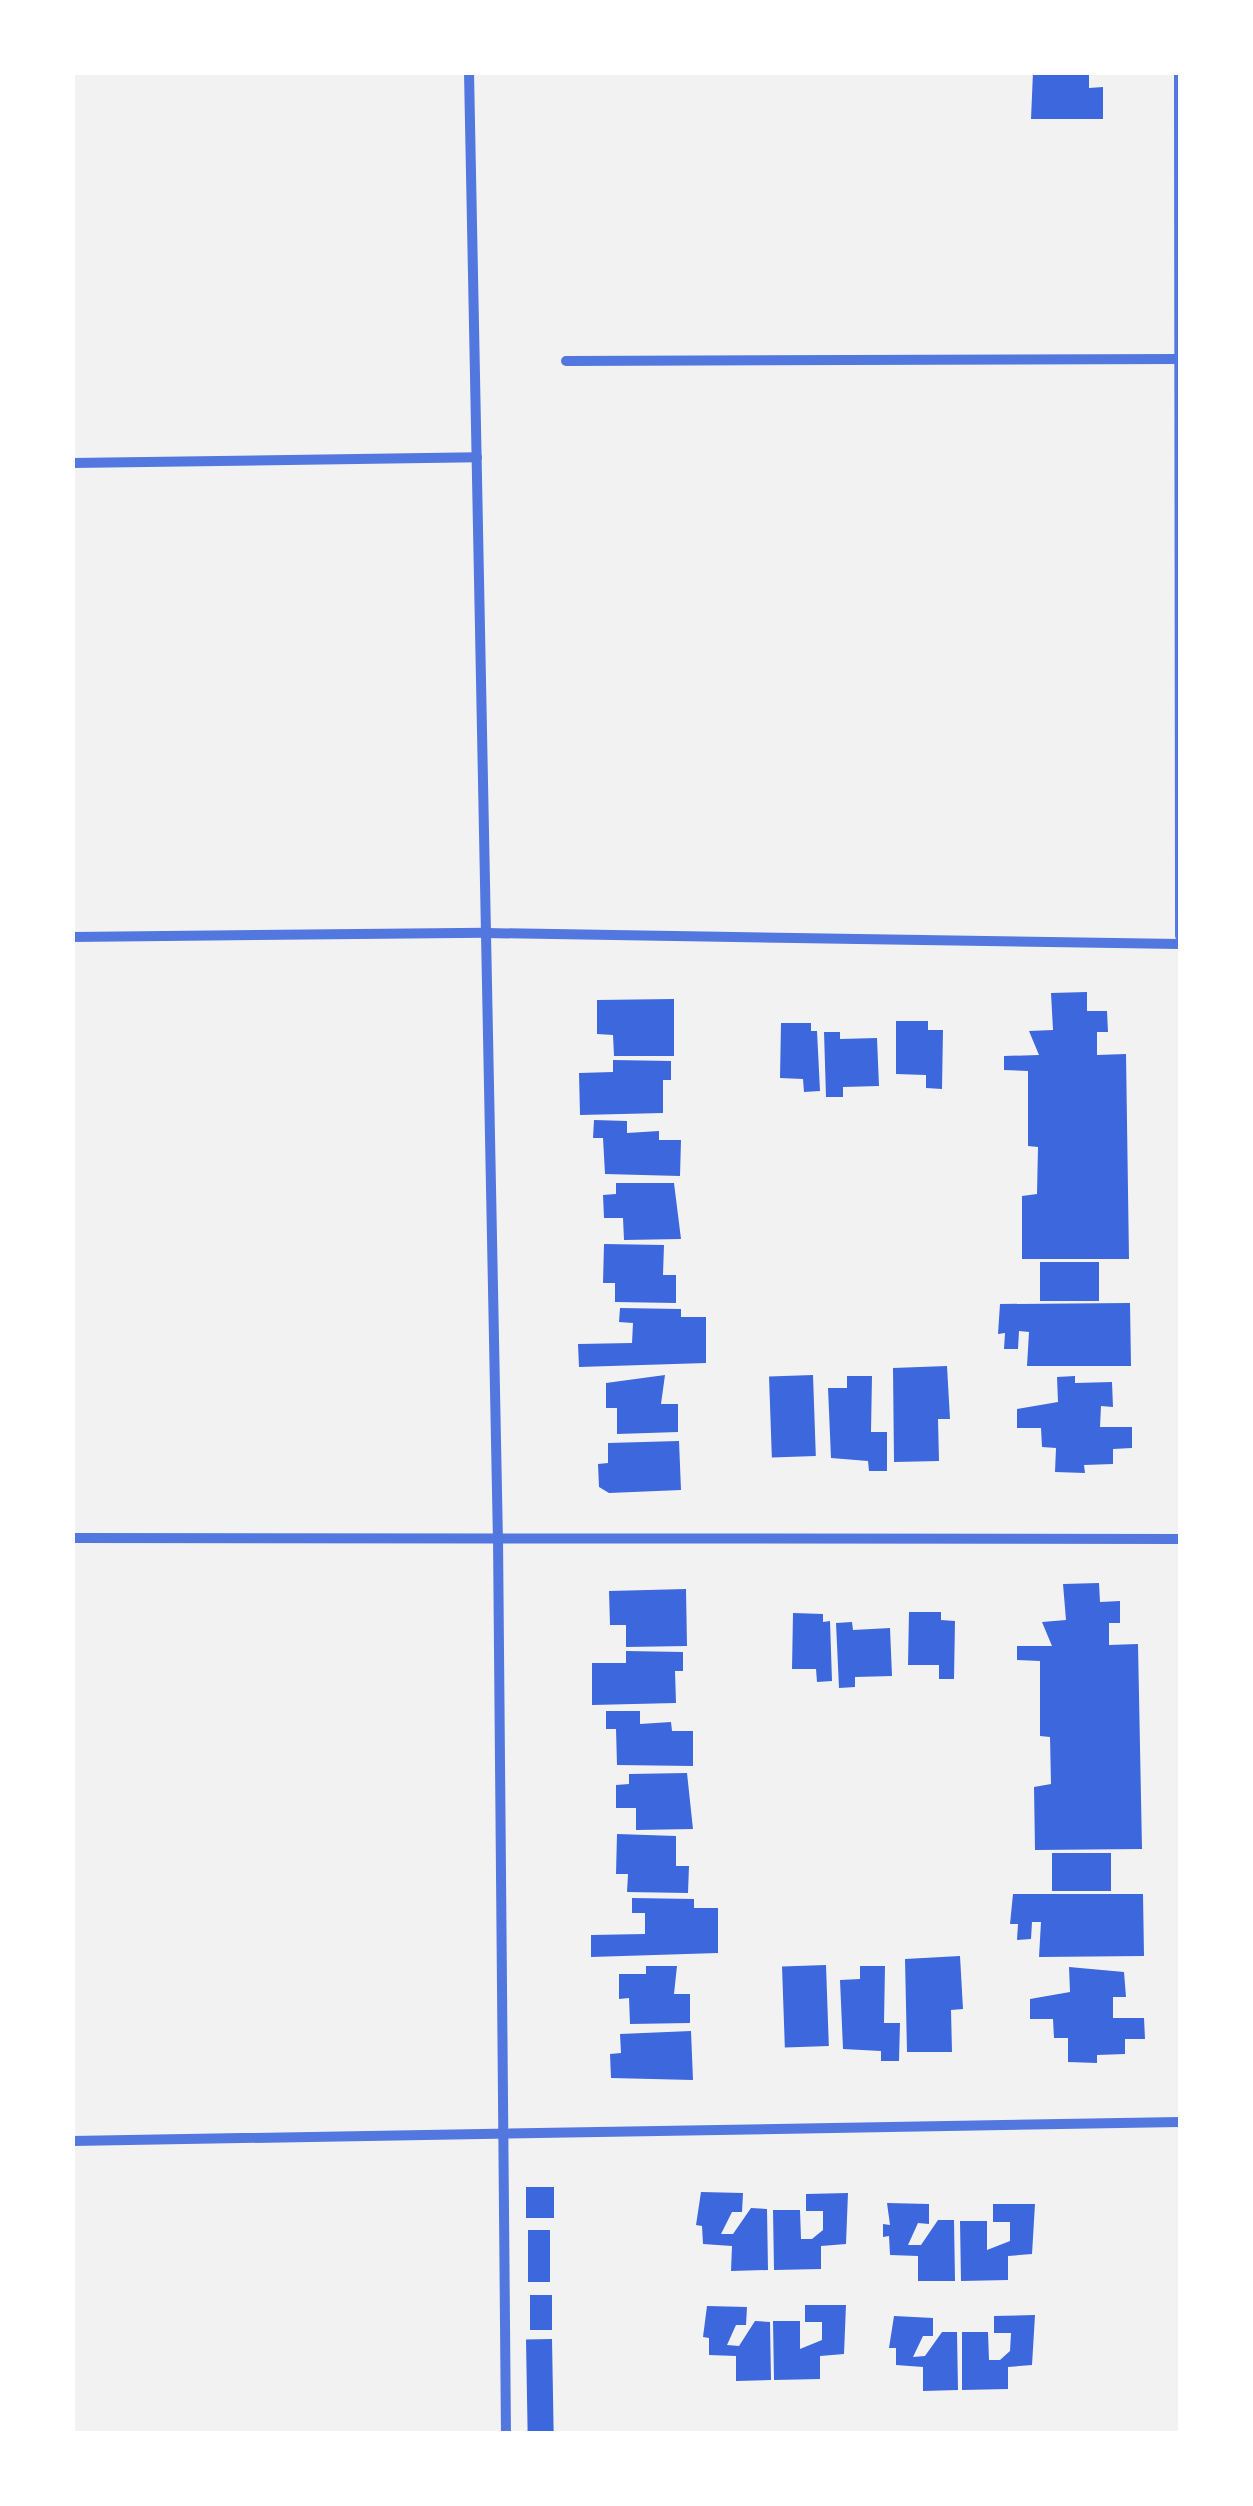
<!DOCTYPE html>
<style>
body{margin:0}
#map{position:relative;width:1253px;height:2506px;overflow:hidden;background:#f2f2f2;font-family:"Titillium Web",sans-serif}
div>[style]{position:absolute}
.building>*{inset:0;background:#3d67dc;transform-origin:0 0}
.minor>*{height:10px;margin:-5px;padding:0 5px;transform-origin:5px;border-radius:5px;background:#5277de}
span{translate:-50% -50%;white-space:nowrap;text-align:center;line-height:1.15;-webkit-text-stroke:8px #fff;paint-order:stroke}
.frame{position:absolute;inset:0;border:75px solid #fff;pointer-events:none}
</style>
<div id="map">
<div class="building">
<div style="clip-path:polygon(1033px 72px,1089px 72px,1089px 88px,1103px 87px,1103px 119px,1031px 119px)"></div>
<div style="clip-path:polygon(1087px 992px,1087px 1011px,1107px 1011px,1108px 1032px,1097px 1032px,1097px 1055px,1126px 1054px,1129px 1259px,1022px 1259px,1022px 1196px,1037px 1194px,1038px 1147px,1028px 1146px,1028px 1071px,1004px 1070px,1004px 1056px,1039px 1055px,1029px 1031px,1053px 1030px,1051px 993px)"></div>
<div style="clip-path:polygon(674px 999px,674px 1056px,614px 1056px,613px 1035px,597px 1034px,597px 1000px)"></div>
<div style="clip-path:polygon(896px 1021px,928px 1021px,928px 1030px,943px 1030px,942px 1089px,926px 1088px,926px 1075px,896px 1074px)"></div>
<div style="clip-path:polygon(781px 1023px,811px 1023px,811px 1031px,817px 1031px,820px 1091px,804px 1092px,803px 1079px,780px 1078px)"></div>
<div style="clip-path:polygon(824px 1032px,840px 1032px,840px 1039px,877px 1038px,879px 1086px,843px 1087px,843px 1097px,826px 1097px)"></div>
<div style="clip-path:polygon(613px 1060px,671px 1061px,671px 1080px,663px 1080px,663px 1113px,580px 1115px,579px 1073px,613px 1072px)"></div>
<div style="clip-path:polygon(594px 1120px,627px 1121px,627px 1133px,659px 1131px,659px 1140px,681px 1140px,680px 1176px,605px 1174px,603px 1138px,593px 1138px)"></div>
<div style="clip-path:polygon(616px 1183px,674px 1183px,681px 1239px,624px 1240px,623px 1218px,604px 1218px,603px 1195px,616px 1194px)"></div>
<div style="clip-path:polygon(604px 1244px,664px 1245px,663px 1275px,676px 1275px,676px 1303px,615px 1302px,615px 1283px,603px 1283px)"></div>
<div style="left:1040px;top:1262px;width:59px;height:39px"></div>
<div style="clip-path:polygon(1130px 1303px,1131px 1366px,1027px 1366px,1029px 1332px,1019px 1331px,1018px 1349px,1004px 1349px,1005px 1333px,998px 1334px,1000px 1304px)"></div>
<div style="clip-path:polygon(620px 1308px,681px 1309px,681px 1317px,706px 1317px,706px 1363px,579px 1367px,578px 1344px,632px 1343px,633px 1323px,619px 1322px)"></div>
<div style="clip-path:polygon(947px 1366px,950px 1419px,938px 1419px,939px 1461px,894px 1462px,893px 1368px)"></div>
<div style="clip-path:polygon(665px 1375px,661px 1404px,678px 1404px,678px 1432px,617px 1434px,617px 1408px,606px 1408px,606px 1383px)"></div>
<div style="left:813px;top:1375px;width:81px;height:44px;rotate:88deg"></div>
<div style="clip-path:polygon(847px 1376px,872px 1376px,871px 1432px,887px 1432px,887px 1471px,869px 1471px,868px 1461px,831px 1458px,828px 1388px,847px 1388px)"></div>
<div style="clip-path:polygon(1075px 1376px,1075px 1383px,1112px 1382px,1113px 1407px,1101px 1406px,1100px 1427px,1132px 1427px,1132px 1448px,1113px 1449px,1113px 1464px,1084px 1465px,1085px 1473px,1055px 1472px,1056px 1448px,1042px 1447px,1041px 1428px,1017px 1428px,1017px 1409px,1058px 1402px,1057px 1377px)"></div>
<div style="clip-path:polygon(679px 1441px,681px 1490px,609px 1493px,599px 1487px,598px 1464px,608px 1463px,608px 1443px)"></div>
<div style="clip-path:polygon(1099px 1583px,1100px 1602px,1120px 1601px,1120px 1623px,1109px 1623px,1109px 1645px,1138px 1644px,1142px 1849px,1035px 1850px,1034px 1787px,1051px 1784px,1050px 1737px,1040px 1736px,1040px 1661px,1017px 1660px,1017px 1646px,1052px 1646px,1042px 1622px,1066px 1620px,1063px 1584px)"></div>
<div style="clip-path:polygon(686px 1589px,687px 1646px,626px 1647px,626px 1625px,610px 1625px,609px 1591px)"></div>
<div style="clip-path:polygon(909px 1612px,941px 1612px,941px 1620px,955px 1621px,954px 1679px,939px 1679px,939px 1665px,908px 1665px)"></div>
<div style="clip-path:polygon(793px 1613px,823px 1614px,823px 1622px,830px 1621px,832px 1681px,817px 1682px,816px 1669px,792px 1669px)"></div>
<div style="clip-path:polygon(852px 1622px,853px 1630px,890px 1628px,892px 1676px,855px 1677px,855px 1687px,839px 1688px,836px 1623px)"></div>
<div style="clip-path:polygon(626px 1651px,683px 1652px,683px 1671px,675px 1671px,676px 1703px,592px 1705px,592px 1663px,626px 1663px)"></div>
<div style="clip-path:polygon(606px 1711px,640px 1711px,640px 1724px,671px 1722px,672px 1731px,693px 1731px,693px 1766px,617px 1765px,616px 1729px,606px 1729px)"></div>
<div style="clip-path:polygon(687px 1773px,693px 1829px,636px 1830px,636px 1808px,616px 1808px,616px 1785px,629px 1784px,629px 1774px)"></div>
<div style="clip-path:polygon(617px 1834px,676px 1836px,676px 1866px,689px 1866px,688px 1893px,627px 1892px,628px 1874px,616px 1874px)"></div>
<div style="left:1052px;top:1853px;width:59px;height:38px"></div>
<div style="clip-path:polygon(1013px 1894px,1143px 1894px,1144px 1956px,1039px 1957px,1041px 1922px,1032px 1922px,1031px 1939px,1017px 1940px,1018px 1924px,1010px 1924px)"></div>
<div style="clip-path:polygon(632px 1898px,694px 1899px,694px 1908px,718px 1908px,718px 1953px,591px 1957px,591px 1935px,645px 1934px,645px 1913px,632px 1913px)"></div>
<div style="clip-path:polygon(960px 1956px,963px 2009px,951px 2010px,952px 2052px,907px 2052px,905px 1959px)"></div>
<div style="left:826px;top:1965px;width:81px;height:44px;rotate:88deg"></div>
<div style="clip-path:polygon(646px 1966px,677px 1966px,674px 1994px,690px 1994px,690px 2023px,630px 2024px,629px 1998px,619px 1999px,619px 1974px,646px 1974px)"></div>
<div style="clip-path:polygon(860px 1966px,885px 1966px,884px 2023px,900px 2023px,899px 2061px,881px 2061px,881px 2051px,843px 2049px,840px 1980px,860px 1979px)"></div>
<div style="clip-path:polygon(1069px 1967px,1124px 1972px,1126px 1997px,1113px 1997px,1113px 2018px,1144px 2018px,1145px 2039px,1125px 2039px,1125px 2054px,1097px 2055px,1097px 2063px,1068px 2062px,1068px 2038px,1054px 2038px,1053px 2019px,1030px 2019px,1030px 1999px,1070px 1992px)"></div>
<div style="clip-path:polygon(691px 2031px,693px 2080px,611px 2078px,610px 2054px,621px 2053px,620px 2034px)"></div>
<div style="left:526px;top:2187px;width:28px;height:31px"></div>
<div style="clip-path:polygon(701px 2192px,743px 2193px,742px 2212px,732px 2212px,721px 2234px,733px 2234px,751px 2208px,767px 2209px,768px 2270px,731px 2271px,732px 2246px,703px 2244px,702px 2226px,696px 2225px)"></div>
<div style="clip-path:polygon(848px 2193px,846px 2244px,821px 2246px,821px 2269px,774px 2270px,773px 2210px,800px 2210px,801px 2239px,812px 2239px,823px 2230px,823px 2211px,806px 2211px,806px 2194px)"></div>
<div style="clip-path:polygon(887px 2203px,929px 2204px,929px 2224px,918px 2223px,908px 2245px,921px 2245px,938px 2220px,954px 2220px,955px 2281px,918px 2281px,918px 2256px,890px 2255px,889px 2236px,883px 2237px,883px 2224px,890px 2225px)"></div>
<div style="clip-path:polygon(993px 2204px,1035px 2204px,1032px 2254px,1008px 2256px,1008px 2280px,961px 2281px,960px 2221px,987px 2221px,987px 2250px,1010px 2241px,1010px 2222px,993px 2222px)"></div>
<div style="left:550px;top:2230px;width:52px;height:22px;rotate:90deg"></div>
<div style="left:530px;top:2295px;width:22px;height:35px"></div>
<div style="clip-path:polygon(805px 2305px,846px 2305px,844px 2354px,820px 2356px,820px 2379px,774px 2380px,773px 2321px,800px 2321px,800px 2349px,822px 2340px,822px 2322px,805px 2322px)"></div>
<div style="clip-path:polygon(707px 2306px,747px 2307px,746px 2325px,736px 2325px,727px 2345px,739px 2346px,755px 2321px,770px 2322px,771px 2380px,736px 2381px,736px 2356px,709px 2355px,709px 2338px,703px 2337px)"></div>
<div style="clip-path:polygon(1035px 2315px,1032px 2365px,1008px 2367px,1008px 2389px,962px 2390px,962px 2332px,988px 2332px,989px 2360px,1000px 2360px,1010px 2351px,1011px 2333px,994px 2333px,994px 2316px)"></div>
<div style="clip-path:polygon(894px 2316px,933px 2318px,933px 2336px,923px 2336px,913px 2357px,925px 2356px,942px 2332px,957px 2332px,958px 2390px,923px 2391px,923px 2367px,896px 2365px,896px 2348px,889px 2348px)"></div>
<div style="left:552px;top:2339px;width:95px;height:26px;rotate:89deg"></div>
</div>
<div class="minor">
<div style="left:469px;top:72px;width:1465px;rotate:88.87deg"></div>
<div style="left:498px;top:1537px;width:897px;rotate:89.49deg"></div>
<div style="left:1179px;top:72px;width:864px;rotate:89.93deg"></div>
<div style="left:566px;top:361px;width:614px;rotate:-0.19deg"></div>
<div style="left:72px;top:463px;width:405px;rotate:-0.8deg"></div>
<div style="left:72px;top:937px;width:414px;rotate:-0.6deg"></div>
<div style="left:486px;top:933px;width:694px;rotate:0.91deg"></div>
<div style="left:72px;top:1538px;width:1108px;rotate:0.05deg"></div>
<div style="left:72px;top:2141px;width:1108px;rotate:-0.98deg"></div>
</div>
<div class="frame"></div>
</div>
